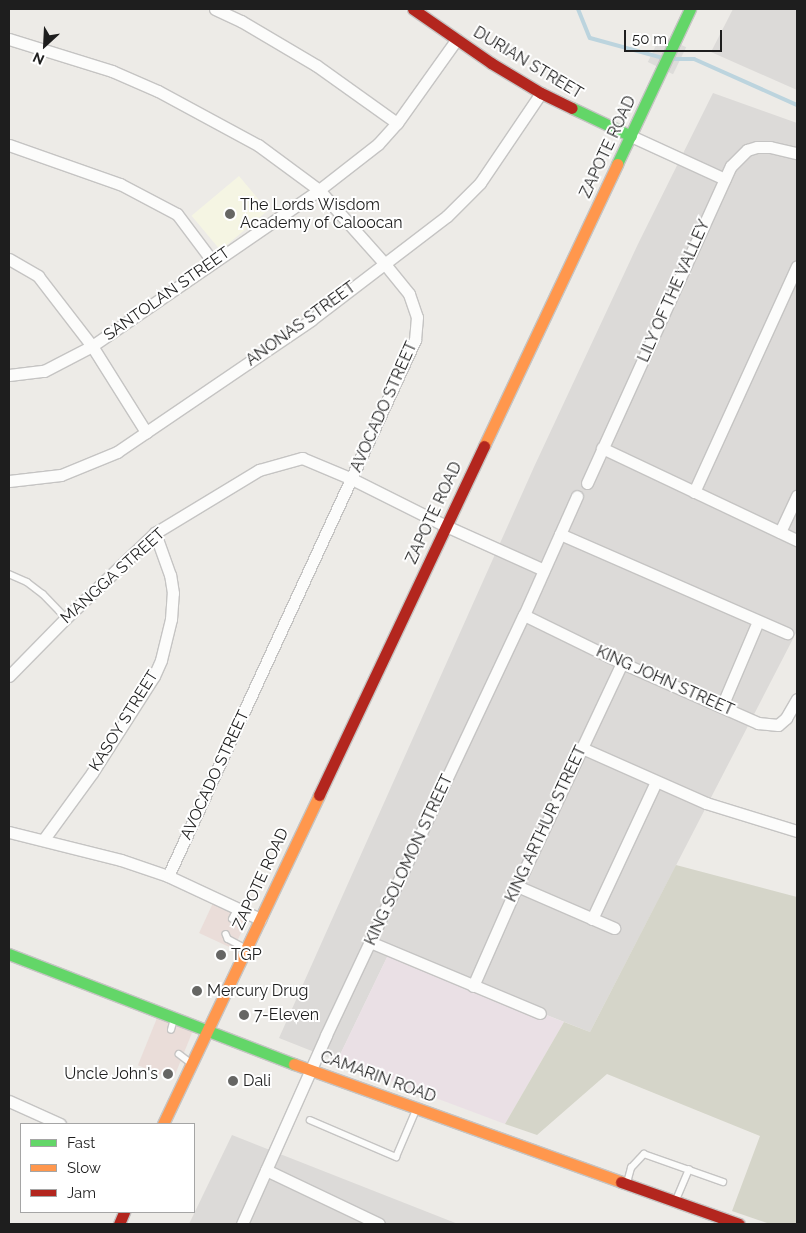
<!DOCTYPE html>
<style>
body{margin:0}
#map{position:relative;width:806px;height:1233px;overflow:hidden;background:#edebe7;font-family:Raleway,sans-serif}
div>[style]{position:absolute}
.residential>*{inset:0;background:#dcdad8}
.commercial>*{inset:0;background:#eaddd9;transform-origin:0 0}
.industrial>*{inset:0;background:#eae0e5}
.education>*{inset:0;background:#f5f5e3;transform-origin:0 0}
.construction>*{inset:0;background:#d5d5c9}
.pier>*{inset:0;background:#dddcda;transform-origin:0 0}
.stream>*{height:4px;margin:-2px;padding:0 2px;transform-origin:2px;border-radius:2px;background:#bcd4de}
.roads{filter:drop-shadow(1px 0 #c5c4c3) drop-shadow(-1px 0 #c5c4c3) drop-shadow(0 1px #c5c4c3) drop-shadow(0 -1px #c5c4c3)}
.lane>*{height:5.5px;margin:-2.75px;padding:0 2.75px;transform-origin:2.75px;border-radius:2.75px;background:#fcfcfb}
.street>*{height:11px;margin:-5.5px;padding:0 5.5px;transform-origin:5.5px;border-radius:5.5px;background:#fcfcfb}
.fast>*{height:11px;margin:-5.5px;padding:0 5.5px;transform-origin:5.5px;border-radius:5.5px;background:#63d668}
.slow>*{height:11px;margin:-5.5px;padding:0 5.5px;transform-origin:5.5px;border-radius:5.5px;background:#ff974d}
.jam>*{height:11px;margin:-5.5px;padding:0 5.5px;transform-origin:5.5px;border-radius:5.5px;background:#b3261e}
.dots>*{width:14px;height:14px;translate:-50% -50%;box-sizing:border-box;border:2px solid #fff;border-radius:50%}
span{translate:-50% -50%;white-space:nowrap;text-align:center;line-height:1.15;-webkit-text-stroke:4px #fff;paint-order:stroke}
.street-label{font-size:16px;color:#1e1e1e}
.poi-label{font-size:16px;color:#1e1e1e}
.left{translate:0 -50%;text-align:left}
.right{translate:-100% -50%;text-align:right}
.frame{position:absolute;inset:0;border:10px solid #1e1e1e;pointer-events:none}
.legend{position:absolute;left:20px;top:1123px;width:175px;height:90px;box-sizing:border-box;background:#fff;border:1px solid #a5a5a5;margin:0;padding:6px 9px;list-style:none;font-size:15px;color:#1e1e1e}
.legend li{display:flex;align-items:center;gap:10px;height:25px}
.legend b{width:25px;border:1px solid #a5a5a5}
.north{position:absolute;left:20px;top:20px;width:50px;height:50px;-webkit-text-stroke:4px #fff;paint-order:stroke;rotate:205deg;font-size:14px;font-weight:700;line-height:20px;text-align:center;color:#1e1e1e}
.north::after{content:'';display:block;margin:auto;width:18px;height:22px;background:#1e1e1e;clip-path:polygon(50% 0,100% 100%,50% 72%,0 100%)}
.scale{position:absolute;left:624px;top:30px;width:98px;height:22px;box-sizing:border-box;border:2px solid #1e1e1e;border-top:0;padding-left:6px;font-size:15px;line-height:18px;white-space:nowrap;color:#1e1e1e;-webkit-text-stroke:4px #fff;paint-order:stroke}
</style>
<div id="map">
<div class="residential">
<div style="clip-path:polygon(733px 9px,797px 9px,797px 90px,711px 52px)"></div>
<div style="clip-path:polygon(713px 93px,797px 123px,797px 631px,590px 1032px,389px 953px,337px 1061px,279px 1038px,534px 467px,638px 244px)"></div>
<div style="clip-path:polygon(232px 1135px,458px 1224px,189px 1224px)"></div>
</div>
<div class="commercial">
<div style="left:213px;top:903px;width:38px;height:33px;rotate:25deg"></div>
<div style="left:157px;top:1018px;width:38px;height:51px;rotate:22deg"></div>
</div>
<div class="industrial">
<div style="clip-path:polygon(389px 953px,564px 1022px,505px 1124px,337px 1061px)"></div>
</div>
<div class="education">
<div style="left:239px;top:176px;width:45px;height:62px;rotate:50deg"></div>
</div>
<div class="construction">
<div style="clip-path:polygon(676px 865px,797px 897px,797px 1224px,770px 1224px,732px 1211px,760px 1136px,607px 1074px,537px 1135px,505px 1124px,564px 1022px,590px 1032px)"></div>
</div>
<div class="pier">
<div style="left:661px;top:35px;width:28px;height:30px;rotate:26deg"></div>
</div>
<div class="stream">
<div style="left:578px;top:9px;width:31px;rotate:68deg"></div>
<div style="left:590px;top:38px;width:76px;rotate:15.3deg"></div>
<div style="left:670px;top:59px;width:24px"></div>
<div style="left:694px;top:59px;width:113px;rotate:24.1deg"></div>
</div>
<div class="roads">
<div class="lane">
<div style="left:9px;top:574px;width:20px;rotate:24deg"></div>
<div style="left:27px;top:582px;width:20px;rotate:37deg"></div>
<div style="left:43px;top:594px;width:33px;rotate:46deg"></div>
<div style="left:232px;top:919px;width:13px;rotate:-61deg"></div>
<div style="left:226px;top:934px;width:5px;rotate:68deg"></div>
<div style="left:228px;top:939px;width:19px;rotate:28deg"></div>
<div style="left:171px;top:1030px;width:11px;rotate:-75deg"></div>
<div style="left:179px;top:1054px;width:15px;rotate:37deg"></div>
<div style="left:310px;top:1120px;width:94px;rotate:23.3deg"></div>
<div style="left:396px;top:1157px;width:51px;rotate:-66.9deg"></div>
<div style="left:627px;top:1183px;width:16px;rotate:-75deg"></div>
<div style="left:631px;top:1168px;width:19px;rotate:-47deg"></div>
<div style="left:644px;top:1154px;width:84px;rotate:19.5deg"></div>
<div style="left:676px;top:1200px;width:33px;rotate:-67deg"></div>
</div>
<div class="street">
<div style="left:215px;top:9px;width:29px;rotate:25deg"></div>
<div style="left:241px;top:21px;width:88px;rotate:30.6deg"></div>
<div style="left:317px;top:66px;width:98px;rotate:35.5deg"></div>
<div style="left:9px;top:39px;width:108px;rotate:17.3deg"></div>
<div style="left:112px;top:71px;width:50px;rotate:23.5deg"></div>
<div style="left:158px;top:91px;width:114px;rotate:28.4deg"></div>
<div style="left:258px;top:145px;width:76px;rotate:36.4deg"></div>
<div style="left:319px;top:190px;width:98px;rotate:48.3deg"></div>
<div style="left:384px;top:263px;width:40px;rotate:51deg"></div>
<div style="left:409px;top:294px;width:24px;rotate:71deg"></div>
<div style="left:417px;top:317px;width:23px;rotate:95deg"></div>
<div style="left:415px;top:340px;width:590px;rotate:114.74deg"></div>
<div style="left:631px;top:136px;width:103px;rotate:24.6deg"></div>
<div style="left:9px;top:145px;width:118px;rotate:19.4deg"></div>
<div style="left:120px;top:184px;width:64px;rotate:27.8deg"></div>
<div style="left:177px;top:214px;width:60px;rotate:53.1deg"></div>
<div style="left:9px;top:259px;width:34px;rotate:30deg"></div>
<div style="left:38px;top:276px;width:88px;rotate:52.4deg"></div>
<div style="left:92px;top:346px;width:102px;rotate:57.9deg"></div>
<div style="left:9px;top:375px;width:35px;rotate:-7deg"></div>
<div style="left:44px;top:371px;width:54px;rotate:-27.5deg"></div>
<div style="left:92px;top:346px;width:275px;rotate:-34.5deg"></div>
<div style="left:319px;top:190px;width:75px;rotate:-37.9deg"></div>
<div style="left:378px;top:144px;width:28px;rotate:-48deg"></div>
<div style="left:397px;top:123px;width:103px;rotate:-54.5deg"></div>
<div style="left:602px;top:448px;width:216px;rotate:25.3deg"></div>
<div style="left:9px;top:481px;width:52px;rotate:-6.6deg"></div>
<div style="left:61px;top:475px;width:61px;rotate:-22.3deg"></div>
<div style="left:117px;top:452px;width:235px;rotate:-34.2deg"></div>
<div style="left:311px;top:320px;width:171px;rotate:-37.4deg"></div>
<div style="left:447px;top:216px;width:47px;rotate:-45deg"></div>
<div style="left:480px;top:183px;width:109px;rotate:-55.9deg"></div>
<div style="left:587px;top:483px;width:348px;rotate:-65.6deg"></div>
<div style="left:731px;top:166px;width:23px;rotate:-45deg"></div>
<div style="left:747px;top:150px;width:10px;rotate:-17deg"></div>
<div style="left:757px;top:147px;width:13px"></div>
<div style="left:770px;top:147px;width:28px;rotate:13deg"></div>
<div style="left:694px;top:492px;width:248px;rotate:-65.5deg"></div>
<div style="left:780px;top:532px;width:40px;rotate:-65deg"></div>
<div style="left:560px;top:534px;width:248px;rotate:23.6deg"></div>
<div style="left:524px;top:615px;width:109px;rotate:26.1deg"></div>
<div style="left:622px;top:663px;width:149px;rotate:23.8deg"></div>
<div style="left:758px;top:723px;width:20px;rotate:6deg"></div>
<div style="left:778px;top:725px;width:11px;rotate:-41deg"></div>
<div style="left:786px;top:718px;width:22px;rotate:-60deg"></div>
<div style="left:9px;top:676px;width:81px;rotate:-45.5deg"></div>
<div style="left:66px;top:618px;width:123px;rotate:-43.7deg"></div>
<div style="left:155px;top:533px;width:122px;rotate:-31.2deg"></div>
<div style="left:259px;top:470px;width:45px;rotate:-15.6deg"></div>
<div style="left:302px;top:458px;width:54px;rotate:22.8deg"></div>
<div style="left:352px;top:479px;width:105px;rotate:26.6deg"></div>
<div style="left:446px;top:526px;width:107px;rotate:24.2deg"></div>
<div style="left:722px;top:706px;width:92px;rotate:-67deg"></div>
<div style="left:582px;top:748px;width:136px;rotate:23.9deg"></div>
<div style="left:706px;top:803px;width:95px;rotate:17.1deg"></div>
<div style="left:9px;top:832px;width:115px;rotate:14deg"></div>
<div style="left:121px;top:860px;width:50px;rotate:18.8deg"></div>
<div style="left:168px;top:876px;width:102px;rotate:25.1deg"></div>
<div style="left:44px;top:839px;width:82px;rotate:-54deg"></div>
<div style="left:92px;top:773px;width:115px;rotate:-57.4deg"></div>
<div style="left:154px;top:676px;width:17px;rotate:-66deg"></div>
<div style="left:161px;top:660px;width:42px;rotate:-76.3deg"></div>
<div style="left:171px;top:619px;width:26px;rotate:-86deg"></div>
<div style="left:173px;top:593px;width:18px;rotate:-99deg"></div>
<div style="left:170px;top:575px;width:45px;rotate:-109.7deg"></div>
<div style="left:517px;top:886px;width:106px;rotate:23.4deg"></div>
<div style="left:592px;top:919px;width:151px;rotate:-65deg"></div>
<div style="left:370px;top:942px;width:184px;rotate:22.7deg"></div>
<div style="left:473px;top:986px;width:109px;rotate:-66.3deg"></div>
<div style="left:517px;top:886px;width:246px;rotate:-64.8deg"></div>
<div style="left:9px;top:1101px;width:56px;rotate:24.3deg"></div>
<div style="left:266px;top:1170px;width:125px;rotate:25.5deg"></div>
<div style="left:242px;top:1224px;width:207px;rotate:-66deg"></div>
<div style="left:326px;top:1035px;width:464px;rotate:-64.8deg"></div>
<div style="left:524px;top:615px;width:130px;rotate:-66deg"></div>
</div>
<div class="fast">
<div style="left:572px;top:108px;width:65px;rotate:25.4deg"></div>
<div style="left:617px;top:164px;width:171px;rotate:-64.8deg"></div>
<div style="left:9px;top:954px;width:305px;rotate:21.1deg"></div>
</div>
<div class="slow">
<div style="left:484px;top:446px;width:312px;rotate:-64.7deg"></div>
<div style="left:294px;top:1064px;width:348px;rotate:19.8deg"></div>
<div style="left:163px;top:1124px;width:364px;rotate:-64.6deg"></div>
</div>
<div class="jam">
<div style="left:413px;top:9px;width:95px;rotate:34.7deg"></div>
<div style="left:491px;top:63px;width:58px;rotate:31deg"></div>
<div style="left:541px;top:93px;width:34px;rotate:26deg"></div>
<div style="left:319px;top:795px;width:386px;rotate:-64.7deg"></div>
<div style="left:621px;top:1182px;width:125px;rotate:19.6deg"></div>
<div style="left:119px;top:1224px;width:13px;rotate:-67deg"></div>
</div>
</div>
<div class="dots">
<div style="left:230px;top:214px;background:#666664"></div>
<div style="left:221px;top:955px;background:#666664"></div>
<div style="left:197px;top:991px;background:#666664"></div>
<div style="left:244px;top:1015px;background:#666664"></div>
<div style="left:168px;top:1074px;background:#666664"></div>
<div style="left:233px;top:1081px;background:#666664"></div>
</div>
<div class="street-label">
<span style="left:528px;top:63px;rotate:31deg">DURIAN STREET</span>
<span style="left:608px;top:147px;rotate:-65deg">ZAPOTE ROAD</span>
<span style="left:674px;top:291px;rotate:-66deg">LILY OF THE VALLEY</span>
<span style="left:167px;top:294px;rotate:-35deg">SANTOLAN STREET</span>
<span style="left:301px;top:324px;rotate:-36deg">ANONAS STREET</span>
<span style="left:384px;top:407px;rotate:-66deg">AVOCADO STREET</span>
<span style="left:434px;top:513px;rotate:-65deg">ZAPOTE ROAD</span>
<span style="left:113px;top:576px;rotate:-42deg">MANGGA STREET</span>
<span style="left:665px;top:681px;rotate:24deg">KING JOHN STREET</span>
<span style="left:124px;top:721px;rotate:-58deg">KASOY STREET</span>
<span style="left:215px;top:775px;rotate:-65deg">AVOCADO STREET</span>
<span style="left:546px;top:824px;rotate:-65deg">KING ARTHUR STREET</span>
<span style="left:409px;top:860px;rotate:-65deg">KING SOLOMON STREET</span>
<span style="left:261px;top:879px;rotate:-65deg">ZAPOTE ROAD</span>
<span style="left:378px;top:1077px;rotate:20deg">CAMARIN ROAD</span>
</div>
<div class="poi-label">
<span class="left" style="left:240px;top:214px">The Lords Wisdom<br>Academy of Caloocan</span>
<span class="left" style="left:231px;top:955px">TGP</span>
<span class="left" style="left:207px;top:991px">Mercury Drug</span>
<span class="left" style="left:254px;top:1015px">7-Eleven</span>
<span class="right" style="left:158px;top:1074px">Uncle John's</span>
<span class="left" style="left:243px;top:1081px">Dali</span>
</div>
<div class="frame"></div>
<ul class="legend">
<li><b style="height:6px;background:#63d668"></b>Fast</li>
<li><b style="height:6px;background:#ff974d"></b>Slow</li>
<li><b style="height:6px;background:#b3261e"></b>Jam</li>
</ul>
<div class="north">N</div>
<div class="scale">50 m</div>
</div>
